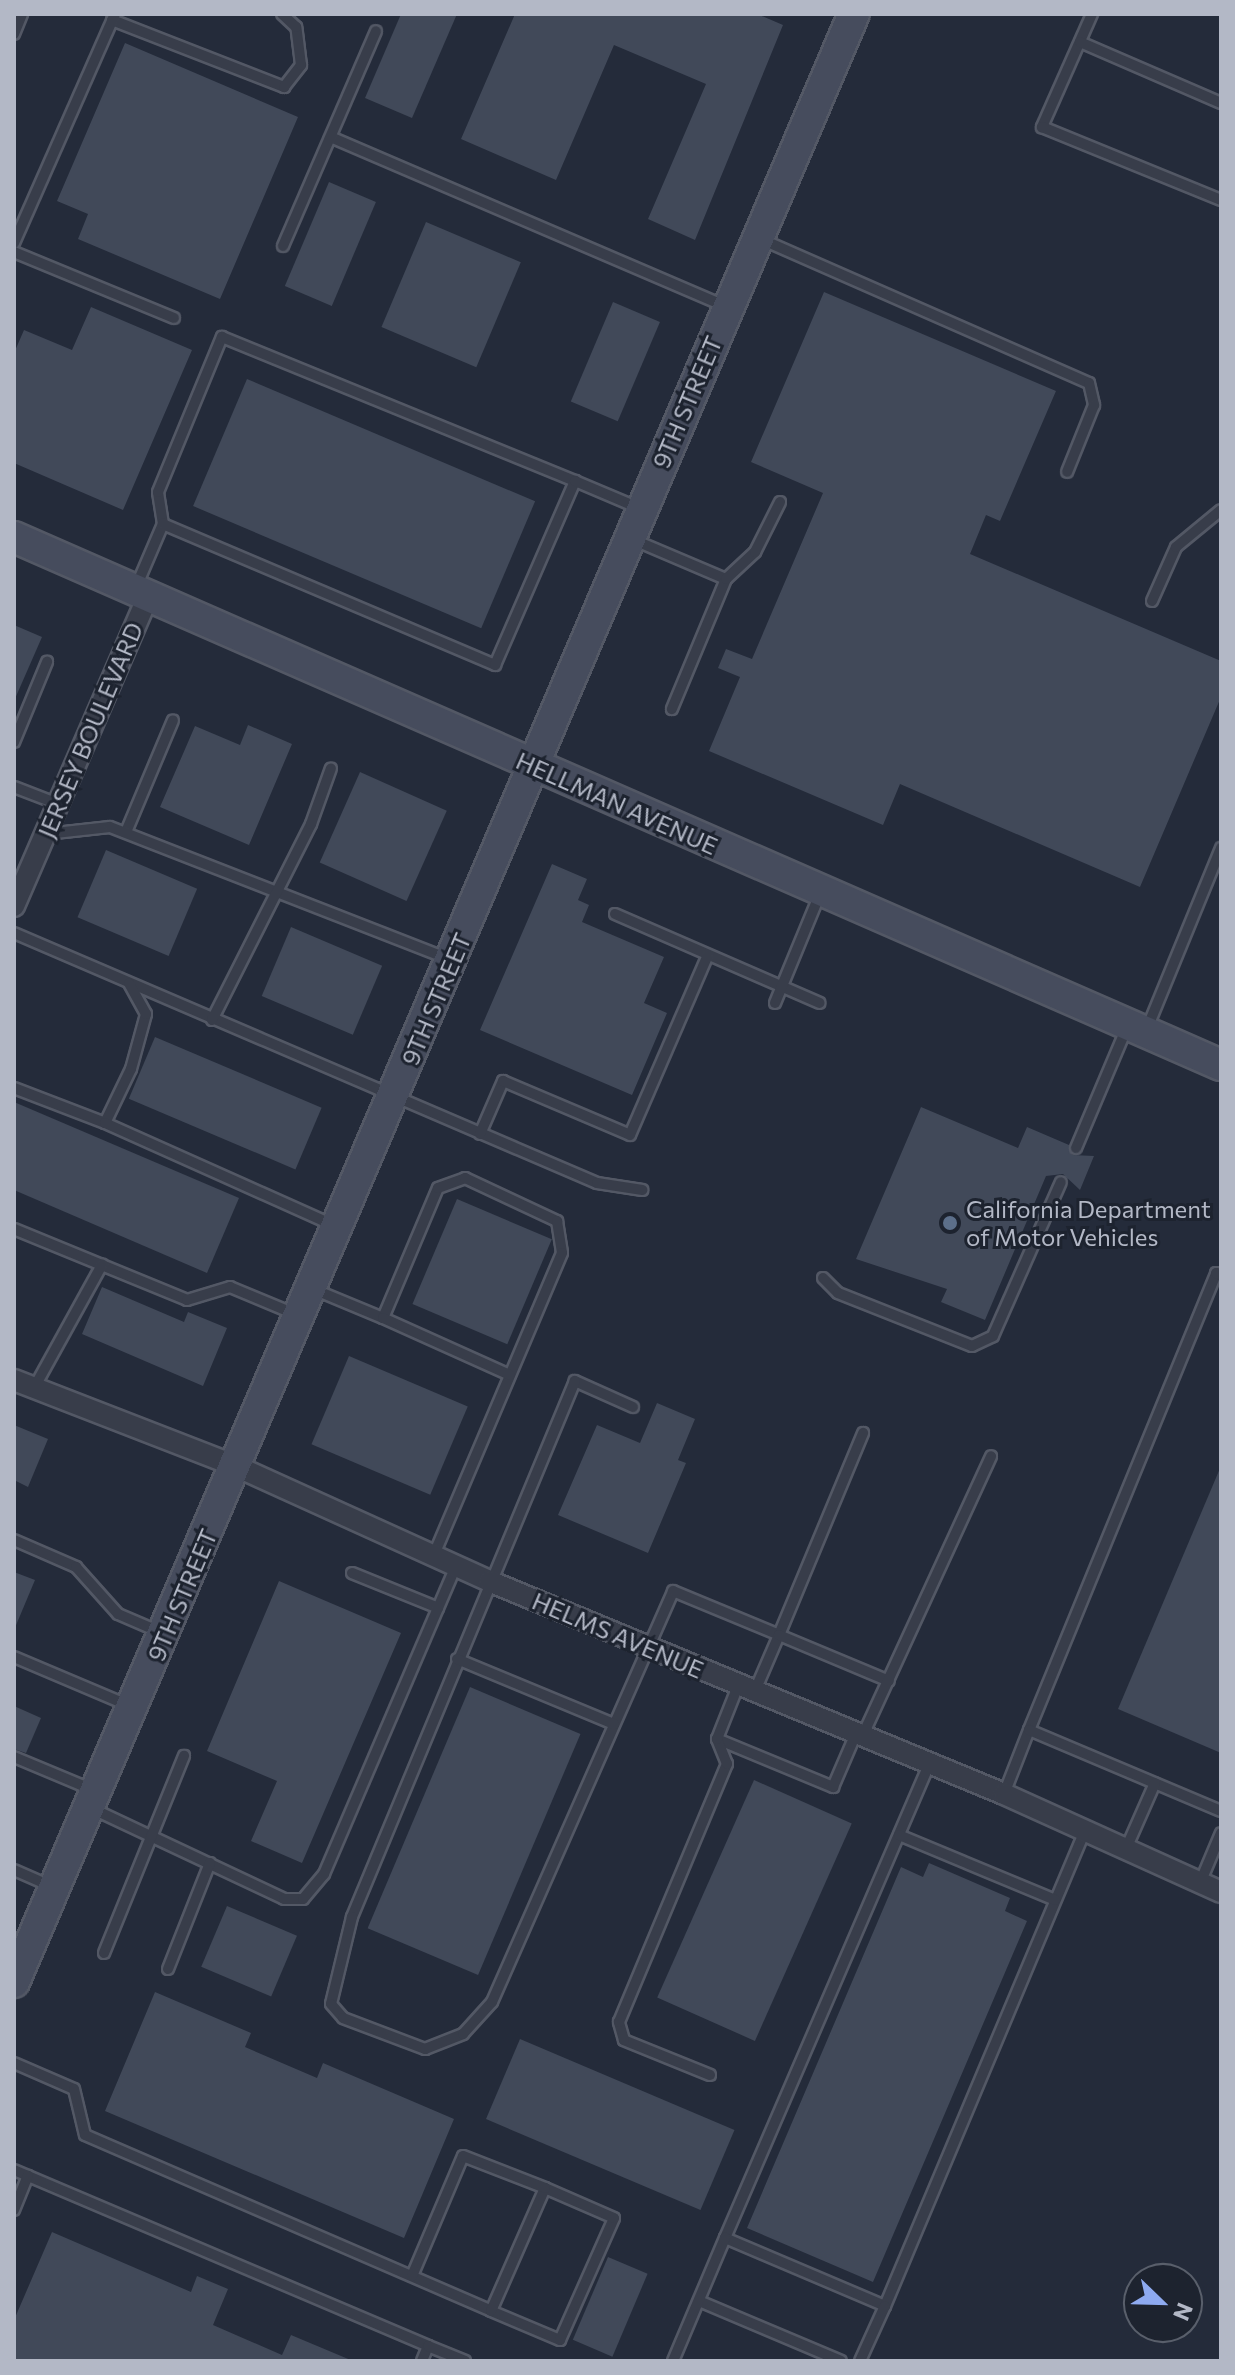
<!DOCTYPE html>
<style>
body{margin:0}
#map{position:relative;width:1235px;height:2375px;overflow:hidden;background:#242b3a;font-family:Commissioner,sans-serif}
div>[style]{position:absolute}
.building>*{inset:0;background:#414959;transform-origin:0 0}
.roads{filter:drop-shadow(2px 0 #535865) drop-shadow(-2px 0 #535865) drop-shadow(0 2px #535865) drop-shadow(0 -2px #535865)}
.lane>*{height:10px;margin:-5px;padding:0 5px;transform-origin:5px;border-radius:5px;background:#383d4a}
.street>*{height:20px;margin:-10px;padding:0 10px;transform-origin:10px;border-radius:10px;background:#383d4a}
.secondary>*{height:30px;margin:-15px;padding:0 15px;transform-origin:15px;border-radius:15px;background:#464c5d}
.dots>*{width:22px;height:22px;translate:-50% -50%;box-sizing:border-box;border:4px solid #1d232f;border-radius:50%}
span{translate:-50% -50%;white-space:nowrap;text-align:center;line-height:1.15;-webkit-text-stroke:6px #1d232f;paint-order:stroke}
.street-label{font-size:24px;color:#b3b8c6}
.poi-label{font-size:24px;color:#b3b8c6}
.left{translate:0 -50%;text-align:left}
.frame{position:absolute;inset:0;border:16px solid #b3b8c6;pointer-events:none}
.north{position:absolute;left:1123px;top:2263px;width:80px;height:80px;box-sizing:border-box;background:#1d232f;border:2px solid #595f6b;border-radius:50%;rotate:113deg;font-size:22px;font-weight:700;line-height:32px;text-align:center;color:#b3b8c6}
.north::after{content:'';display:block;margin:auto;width:28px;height:36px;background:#8eaaf0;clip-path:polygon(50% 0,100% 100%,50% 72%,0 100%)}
</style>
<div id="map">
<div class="building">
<div style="clip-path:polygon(401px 14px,457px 14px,412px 118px,365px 98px)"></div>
<div style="clip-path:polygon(515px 14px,757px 14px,783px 25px,695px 240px,648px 219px,706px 84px,614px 45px,556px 180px,461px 139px)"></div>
<div style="clip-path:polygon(125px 43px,298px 117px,220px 299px,78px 239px,88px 214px,57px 201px)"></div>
<div style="left:329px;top:182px;width:51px;height:113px;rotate:23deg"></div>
<div style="left:426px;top:222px;width:103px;height:114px;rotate:23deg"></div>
<div style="clip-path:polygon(824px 292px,1056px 391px,1000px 521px,986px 515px,970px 554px,1221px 661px,1221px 697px,1140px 887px,900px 784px,883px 825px,709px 751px,740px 677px,718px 668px,726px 649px,752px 659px,823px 493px,751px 462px)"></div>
<div style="left:613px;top:302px;width:51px;height:108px;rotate:23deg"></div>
<div style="clip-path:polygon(91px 307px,192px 350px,123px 510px,14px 463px,14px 353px,24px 330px,72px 350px)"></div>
<div style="left:247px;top:379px;width:313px;height:138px;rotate:23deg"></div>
<div style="clip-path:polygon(14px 625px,42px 637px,14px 701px)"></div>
<div style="clip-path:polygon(248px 725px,292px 744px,249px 845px,160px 807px,195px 726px,240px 745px)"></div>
<div style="left:360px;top:772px;width:95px;height:99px;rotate:24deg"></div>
<div style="left:106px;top:850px;width:99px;height:73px;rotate:23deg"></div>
<div style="clip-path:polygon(552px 864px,587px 879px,578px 900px,589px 905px,582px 922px,664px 957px,644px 1003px,667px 1013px,632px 1095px,480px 1030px)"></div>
<div style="left:291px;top:927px;width:99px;height:75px;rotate:23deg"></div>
<div style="left:155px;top:1037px;width:181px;height:67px;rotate:23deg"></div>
<div style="clip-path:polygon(14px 1102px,239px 1198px,207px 1273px,14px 1190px)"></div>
<div style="clip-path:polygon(921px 1107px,1018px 1148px,1027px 1127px,1069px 1145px,1072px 1155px,1094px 1156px,1080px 1190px,1063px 1174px,1046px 1176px,985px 1320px,941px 1302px,947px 1289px,856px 1259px)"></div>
<div style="left:457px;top:1199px;width:103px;height:114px;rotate:23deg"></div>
<div style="clip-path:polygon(102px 1287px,184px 1322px,188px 1312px,227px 1328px,203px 1386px,82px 1334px)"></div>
<div style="left:349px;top:1356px;width:129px;height:96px;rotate:23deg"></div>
<div style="clip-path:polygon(657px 1403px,695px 1419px,678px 1460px,686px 1463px,648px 1553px,558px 1515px,597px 1425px,640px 1443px)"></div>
<div style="clip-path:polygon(14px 1425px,48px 1439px,28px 1487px,14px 1480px)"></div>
<div style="clip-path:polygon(1221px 1466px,1221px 1753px,1118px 1709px)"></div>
<div style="clip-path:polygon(14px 1572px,35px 1580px,14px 1630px)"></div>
<div style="clip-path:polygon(279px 1581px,401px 1633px,302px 1863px,251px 1841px,277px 1781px,207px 1751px)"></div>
<div style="left:470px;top:1687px;width:120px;height:262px;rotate:23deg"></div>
<div style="clip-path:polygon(14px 1706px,41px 1718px,26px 1753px,14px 1749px)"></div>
<div style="left:754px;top:1780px;width:107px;height:238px;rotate:24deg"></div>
<div style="clip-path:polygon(929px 1863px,1010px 1898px,1005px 1911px,1027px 1921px,873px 2282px,747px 2228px,901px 1867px,923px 1877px)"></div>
<div style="left:227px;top:1906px;width:76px;height:66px;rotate:23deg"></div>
<div style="clip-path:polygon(155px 1992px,251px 2033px,245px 2047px,317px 2078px,323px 2063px,454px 2119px,404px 2238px,105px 2111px)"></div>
<div style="left:520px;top:2039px;width:233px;height:87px;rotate:23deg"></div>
<div style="clip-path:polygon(52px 2232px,191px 2292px,197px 2276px,228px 2289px,213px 2325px,282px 2355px,291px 2335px,353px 2361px,14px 2361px,14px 2320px)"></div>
<div style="left:608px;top:2257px;width:43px;height:90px;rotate:23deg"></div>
</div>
<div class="roads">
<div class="lane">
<div style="left:1092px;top:14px;width:124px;rotate:113.9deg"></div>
<div style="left:1042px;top:127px;width:193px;rotate:22.2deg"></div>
<div style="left:112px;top:20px;width:185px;rotate:21.3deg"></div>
<div style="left:284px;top:87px;width:28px;rotate:-52deg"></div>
<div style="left:301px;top:65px;width:38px;rotate:-97deg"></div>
<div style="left:296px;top:27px;width:19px;rotate:-137deg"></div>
<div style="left:14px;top:34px;width:22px;rotate:-68deg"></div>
<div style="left:1080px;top:42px;width:154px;rotate:23.4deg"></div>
<div style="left:333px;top:138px;width:426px;rotate:23.2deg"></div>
<div style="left:763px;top:240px;width:356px;rotate:23.7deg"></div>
<div style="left:1089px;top:383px;width:23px;rotate:77deg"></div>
<div style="left:1094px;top:405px;width:72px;rotate:111.9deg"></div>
<div style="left:14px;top:243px;width:250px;rotate:-66.2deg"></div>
<div style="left:283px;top:246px;width:234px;rotate:-66.6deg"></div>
<div style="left:14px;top:252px;width:173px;rotate:22.4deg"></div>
<div style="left:163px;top:524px;width:32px;rotate:-99deg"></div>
<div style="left:158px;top:492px;width:168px;rotate:-67.6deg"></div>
<div style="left:222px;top:337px;width:381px;rotate:22.2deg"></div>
<div style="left:634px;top:540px;width:100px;rotate:23deg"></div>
<div style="left:726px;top:579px;width:141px;rotate:112.6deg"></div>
<div style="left:726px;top:579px;width:40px;rotate:-43deg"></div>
<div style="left:755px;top:552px;width:56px;rotate:-63.4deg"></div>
<div style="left:136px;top:587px;width:69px;rotate:-66.8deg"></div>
<div style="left:163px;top:524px;width:361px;rotate:23deg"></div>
<div style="left:495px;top:665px;width:201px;rotate:-66.5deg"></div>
<div style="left:575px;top:481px;width:69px;rotate:22.9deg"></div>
<div style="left:1152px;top:601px;width:59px;rotate:-66deg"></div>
<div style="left:1176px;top:547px;width:58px;rotate:-39.4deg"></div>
<div style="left:14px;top:742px;width:87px;rotate:-67.6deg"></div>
<div style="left:14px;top:787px;width:47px;rotate:21.1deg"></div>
<div style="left:126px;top:832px;width:121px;rotate:-67.2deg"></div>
<div style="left:46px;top:834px;width:64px;rotate:-6.2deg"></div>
<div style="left:110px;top:827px;width:361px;rotate:21.3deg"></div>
<div style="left:615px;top:914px;width:223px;rotate:23.5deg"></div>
<div style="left:14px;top:933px;width:634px;rotate:23.21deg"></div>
<div style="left:597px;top:1183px;width:46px;rotate:8.8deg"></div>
<div style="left:775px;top:1003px;width:118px;rotate:-67.6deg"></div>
<div style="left:212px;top:1020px;width:220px;rotate:-63.2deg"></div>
<div style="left:311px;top:824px;width:59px;rotate:-70.3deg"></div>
<div style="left:1146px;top:1031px;width:198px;rotate:-67.7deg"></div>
<div style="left:14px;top:1088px;width:97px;rotate:21deg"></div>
<div style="left:105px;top:1123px;width:60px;rotate:-64.3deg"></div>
<div style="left:131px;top:1069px;width:57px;rotate:-74.7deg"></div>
<div style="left:146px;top:1014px;width:35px;rotate:-119deg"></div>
<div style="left:105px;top:1123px;width:250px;rotate:24.1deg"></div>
<div style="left:480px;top:1134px;width:58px;rotate:-66.5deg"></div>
<div style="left:503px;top:1081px;width:138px;rotate:23deg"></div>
<div style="left:630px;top:1135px;width:196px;rotate:-66.6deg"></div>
<div style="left:1076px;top:1148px;width:131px;rotate:-67.1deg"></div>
<div style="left:14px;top:1229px;width:187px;rotate:22.3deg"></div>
<div style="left:187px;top:1300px;width:45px;rotate:-16.8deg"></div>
<div style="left:230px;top:1287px;width:70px;rotate:22.6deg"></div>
<div style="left:823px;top:1278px;width:21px;rotate:45deg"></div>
<div style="left:838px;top:1293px;width:144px;rotate:21.6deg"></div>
<div style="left:972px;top:1346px;width:23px;rotate:-25deg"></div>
<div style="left:993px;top:1336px;width:168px;rotate:-66.2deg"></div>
<div style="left:313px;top:1289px;width:76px;rotate:22.5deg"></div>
<div style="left:383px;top:1318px;width:141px;rotate:-67.1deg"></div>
<div style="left:438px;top:1188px;width:29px;rotate:-20deg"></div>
<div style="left:465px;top:1178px;width:102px;rotate:25.1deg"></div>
<div style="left:557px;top:1221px;width:32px;rotate:81deg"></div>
<div style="left:562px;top:1253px;width:328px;rotate:113deg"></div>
<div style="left:383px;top:1318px;width:139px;rotate:24.2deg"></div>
<div style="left:34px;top:1388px;width:141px;rotate:-61.1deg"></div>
<div style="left:633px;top:1407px;width:64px;rotate:-155.9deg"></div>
<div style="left:575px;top:1381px;width:581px;rotate:112.59deg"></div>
<div style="left:352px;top:1917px;width:89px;rotate:103.6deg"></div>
<div style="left:331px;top:2004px;width:18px;rotate:49deg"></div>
<div style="left:343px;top:2018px;width:88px;rotate:20.7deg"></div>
<div style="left:425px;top:2049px;width:41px;rotate:-21.5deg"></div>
<div style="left:463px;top:2034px;width:43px;rotate:-47.8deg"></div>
<div style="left:492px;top:2002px;width:449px;rotate:-66.2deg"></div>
<div style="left:673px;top:1591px;width:115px;rotate:22.5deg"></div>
<div style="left:779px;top:1635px;width:219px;rotate:-67.4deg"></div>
<div style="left:14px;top:1540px;width:68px;rotate:23.5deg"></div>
<div style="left:76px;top:1567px;width:63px;rotate:48.2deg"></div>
<div style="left:118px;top:1614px;width:46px;rotate:23.2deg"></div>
<div style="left:352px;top:1573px;width:93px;rotate:22.1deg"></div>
<div style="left:14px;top:1657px;width:126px;rotate:22.9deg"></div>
<div style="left:457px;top:1659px;width:170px;rotate:22.5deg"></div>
<div style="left:754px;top:1693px;width:63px;rotate:-66.7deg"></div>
<div style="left:779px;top:1635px;width:119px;rotate:22.7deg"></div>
<div style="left:1029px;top:1730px;width:494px;rotate:-67.7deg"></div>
<div style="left:1216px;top:1273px;width:5px;rotate:22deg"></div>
<div style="left:862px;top:1737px;width:309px;rotate:-65.3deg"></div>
<div style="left:717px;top:1739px;width:126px;rotate:22.5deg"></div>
<div style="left:833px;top:1787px;width:56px;rotate:-66.7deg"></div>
<div style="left:14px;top:1757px;width:86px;rotate:22.7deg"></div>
<div style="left:928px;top:1767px;width:513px;rotate:113.32deg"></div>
<div style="left:725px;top:2238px;width:174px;rotate:23deg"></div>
<div style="left:885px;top:2306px;width:513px;rotate:-67.18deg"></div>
<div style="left:1004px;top:1794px;width:69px;rotate:-68.7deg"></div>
<div style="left:1029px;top:1730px;width:208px;rotate:22.9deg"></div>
<div style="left:93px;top:1809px;width:211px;rotate:25.2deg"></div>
<div style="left:284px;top:1899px;width:19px"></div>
<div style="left:303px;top:1899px;width:33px;rotate:-50deg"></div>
<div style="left:324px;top:1874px;width:335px;rotate:-66.8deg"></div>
<div style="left:899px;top:1835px;width:169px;rotate:22.6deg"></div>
<div style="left:1125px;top:1851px;width:74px;rotate:-66.2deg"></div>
<div style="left:14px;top:1870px;width:43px;rotate:23.6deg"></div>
<div style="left:1200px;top:1883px;width:54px;rotate:-67.2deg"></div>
<div style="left:104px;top:1953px;width:213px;rotate:-67.9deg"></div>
<div style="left:168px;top:1969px;width:114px;rotate:-68.4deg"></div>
<div style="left:14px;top:2063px;width:65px;rotate:23.4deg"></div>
<div style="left:74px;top:2089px;width:47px;rotate:76.6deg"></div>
<div style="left:85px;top:2135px;width:443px;rotate:23.4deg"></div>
<div style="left:491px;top:2311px;width:75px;rotate:22.8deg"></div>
<div style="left:560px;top:2340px;width:133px;rotate:-66.1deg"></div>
<div style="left:614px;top:2218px;width:75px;rotate:-156.5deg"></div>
<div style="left:545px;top:2188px;width:134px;rotate:113.7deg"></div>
<div style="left:710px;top:2075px;width:93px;rotate:-157.9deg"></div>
<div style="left:624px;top:2040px;width:19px;rotate:-106deg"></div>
<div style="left:619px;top:2022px;width:280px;rotate:-67.3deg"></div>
<div style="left:727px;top:1764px;width:27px;rotate:-112deg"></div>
<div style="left:717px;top:1739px;width:57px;rotate:-68.4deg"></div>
<div style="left:14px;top:2170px;width:450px;rotate:23deg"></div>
<div style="left:428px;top:2346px;width:16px;rotate:112deg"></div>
<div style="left:14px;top:2210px;width:37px;rotate:-68deg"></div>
<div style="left:412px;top:2276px;width:130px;rotate:-67deg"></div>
<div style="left:463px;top:2156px;width:88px;rotate:21.3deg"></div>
<div style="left:699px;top:2301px;width:154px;rotate:22.9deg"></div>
<div style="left:428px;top:2346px;width:40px;rotate:22deg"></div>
<div style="left:673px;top:2361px;width:134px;rotate:-67.1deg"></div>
<div style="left:860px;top:2361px;width:60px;rotate:-65.6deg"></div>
</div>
<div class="street">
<div style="left:14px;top:906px;width:335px;rotate:-66.6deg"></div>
<div style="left:14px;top:1380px;width:240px;rotate:21.2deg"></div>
<div style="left:238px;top:1467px;width:276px;rotate:24.4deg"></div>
<div style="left:489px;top:1581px;width:557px;rotate:22.47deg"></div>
<div style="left:1004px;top:1794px;width:238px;rotate:24.3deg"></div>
</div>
<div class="secondary">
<div style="left:14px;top:537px;width:1317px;rotate:23.63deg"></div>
<div style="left:14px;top:1982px;width:2140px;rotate:-66.89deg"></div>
</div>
</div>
<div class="dots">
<div style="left:950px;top:1223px;background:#5c6f8a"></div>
</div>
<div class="street-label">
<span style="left:687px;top:402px;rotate:-67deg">9TH STREET</span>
<span style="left:90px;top:730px;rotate:-67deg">JERSEY BOULEVARD</span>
<span style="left:617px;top:803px;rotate:24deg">HELLMAN AVENUE</span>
<span style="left:436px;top:999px;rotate:-67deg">9TH STREET</span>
<span style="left:182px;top:1595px;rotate:-67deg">9TH STREET</span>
<span style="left:618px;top:1635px;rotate:23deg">HELMS AVENUE</span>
</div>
<div class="poi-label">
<span class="left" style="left:966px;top:1223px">California Department<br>of Motor Vehicles</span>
</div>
<div class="frame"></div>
<div class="north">N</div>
</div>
